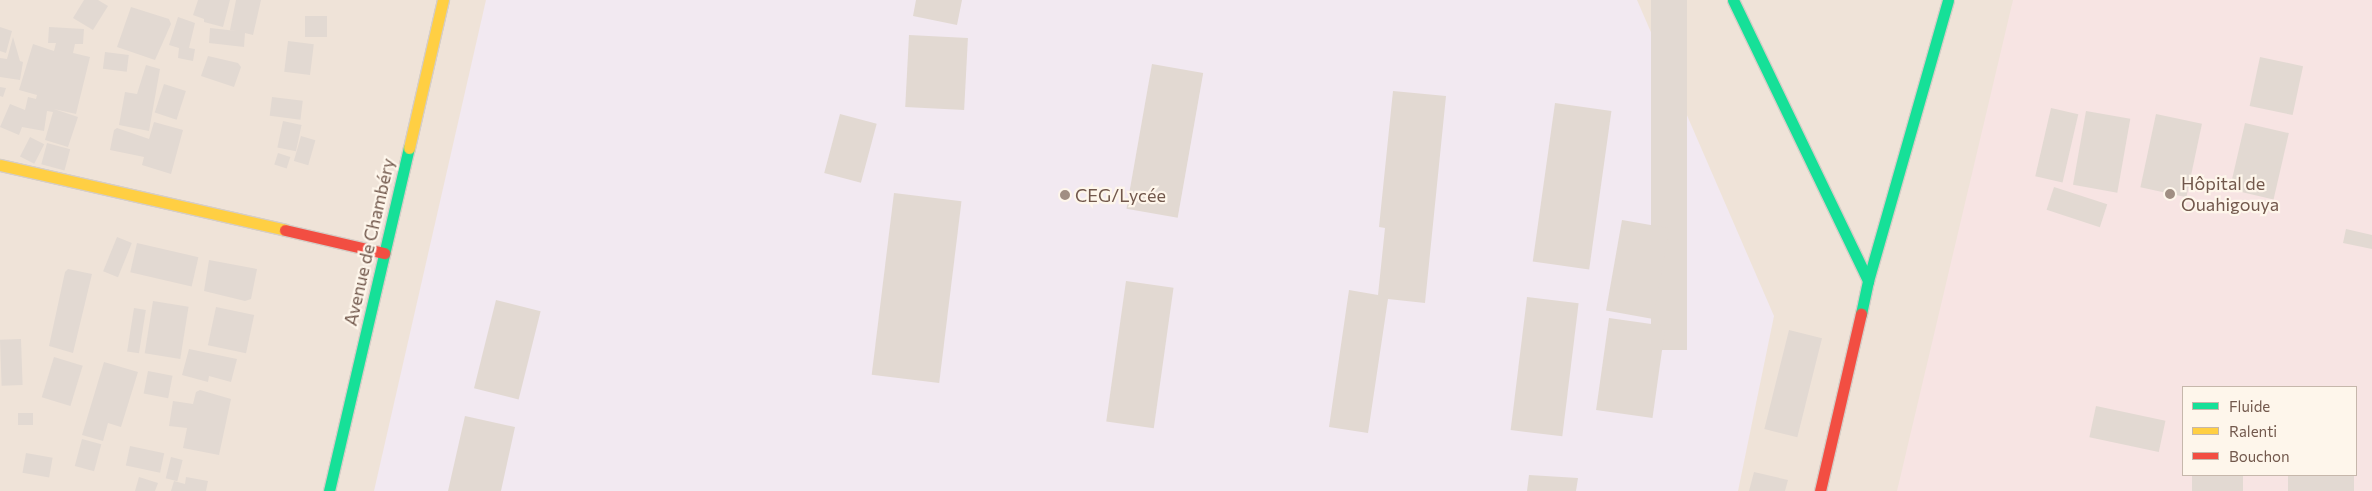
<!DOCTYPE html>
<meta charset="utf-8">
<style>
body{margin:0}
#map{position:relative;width:2372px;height:491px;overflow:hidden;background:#f6f1ea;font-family:Commissioner,sans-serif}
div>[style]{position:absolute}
.residential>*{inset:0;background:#efe3d8}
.education>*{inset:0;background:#f2e9f1}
.medical>*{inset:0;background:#f7e4e3}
.building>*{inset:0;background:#e2d9d2;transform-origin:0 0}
.roads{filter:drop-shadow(1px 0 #d5cdc6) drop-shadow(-1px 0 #d5cdc6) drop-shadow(0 1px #d5cdc6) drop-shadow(0 -1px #d5cdc6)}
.fast>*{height:11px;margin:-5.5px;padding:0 5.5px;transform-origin:5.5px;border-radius:5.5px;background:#16e098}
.slow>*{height:11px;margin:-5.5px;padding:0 5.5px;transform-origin:5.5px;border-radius:5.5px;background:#ffcf43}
.jam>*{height:11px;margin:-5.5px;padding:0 5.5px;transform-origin:5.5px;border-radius:5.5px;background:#f24e42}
.dots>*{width:14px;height:14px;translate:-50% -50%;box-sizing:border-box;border:2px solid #fef6eb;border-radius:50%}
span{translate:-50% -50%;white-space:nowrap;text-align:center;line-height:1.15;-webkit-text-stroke:4.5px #fef6eb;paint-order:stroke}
.poi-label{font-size:18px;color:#72584c}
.left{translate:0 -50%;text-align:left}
.street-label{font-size:18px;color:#72584c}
.legend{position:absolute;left:2182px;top:386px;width:175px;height:90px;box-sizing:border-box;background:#fef6eb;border:1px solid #c6b7ab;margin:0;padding:6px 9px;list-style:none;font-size:15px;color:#72584c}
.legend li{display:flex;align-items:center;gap:10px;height:25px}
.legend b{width:25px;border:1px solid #c6b7ab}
</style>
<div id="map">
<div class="residential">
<div style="clip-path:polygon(evenodd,0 0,2372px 0,2372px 491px,0 491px,0 0,2183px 387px,2356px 387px,2356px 475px,2183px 475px,2183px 387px)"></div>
</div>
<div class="education">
<div style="clip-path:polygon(486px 0,1637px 0,1774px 316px,1738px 491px,374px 491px)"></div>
</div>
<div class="medical">
<div style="clip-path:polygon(evenodd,2013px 0,2372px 0,2372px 491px,1897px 491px,2013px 0,2183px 387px,2356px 387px,2356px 475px,2183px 475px,2183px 387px)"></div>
</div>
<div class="building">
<div style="clip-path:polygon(84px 0,98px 0,108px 6px,93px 30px,73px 18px)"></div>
<div style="clip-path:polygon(198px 0,230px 0,223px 27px,204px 22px,204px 19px,193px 15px)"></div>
<div style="clip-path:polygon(236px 0,261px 0,253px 35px,245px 33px,244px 47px,209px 43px,210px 28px,237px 31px,230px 30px)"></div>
<div style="clip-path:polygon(916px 0,962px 0,957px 25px,913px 16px)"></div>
<div style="left:1651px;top:0;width:36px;height:350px"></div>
<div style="clip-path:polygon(131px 7px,169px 19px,171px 24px,155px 60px,117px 47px)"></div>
<div style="left:305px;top:16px;width:22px;height:21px"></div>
<div style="clip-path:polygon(178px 17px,195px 23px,189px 48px,195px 49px,193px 61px,178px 58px,179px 48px,169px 45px)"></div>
<div style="clip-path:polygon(0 27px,12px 31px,6px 53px,0 51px)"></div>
<div style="clip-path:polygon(49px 27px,84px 29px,83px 44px,75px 44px,73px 53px,90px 57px,76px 114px,54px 109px,78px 117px,68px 147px,45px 140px,53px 112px,47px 111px,44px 131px,22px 127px,19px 135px,0 127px,10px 104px,25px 110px,28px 97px,36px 99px,37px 95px,19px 90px,33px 44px,54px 51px,56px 43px,48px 43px)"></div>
<div style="left:909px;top:35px;width:59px;height:72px;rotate:3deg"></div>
<div style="clip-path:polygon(13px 37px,20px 61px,23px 62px,20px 80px,0 77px,0 58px,7px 59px)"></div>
<div style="left:288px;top:41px;width:26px;height:31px;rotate:7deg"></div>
<div style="left:105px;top:52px;width:24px;height:17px;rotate:7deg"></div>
<div style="clip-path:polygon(208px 56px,238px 63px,241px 67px,234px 87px,201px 76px)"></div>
<div style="left:2260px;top:57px;width:44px;height:50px;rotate:12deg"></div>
<div style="left:1152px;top:64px;width:52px;height:147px;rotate:10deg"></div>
<div style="clip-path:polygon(146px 65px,160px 69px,149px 131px,119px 125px,125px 92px,137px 94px)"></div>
<div style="left:164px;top:84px;width:23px;height:30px;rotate:18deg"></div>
<div style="clip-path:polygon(0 87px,6px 88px,3px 97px,0 96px)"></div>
<div style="clip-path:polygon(1393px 91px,1446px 96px,1425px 303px,1388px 299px,1368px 433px,1329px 427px,1349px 290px,1378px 295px,1385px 228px,1379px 227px)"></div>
<div style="left:272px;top:97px;width:31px;height:19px;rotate:7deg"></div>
<div style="left:1555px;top:103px;width:57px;height:160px;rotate:8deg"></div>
<div style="left:2051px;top:108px;width:28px;height:70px;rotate:13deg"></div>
<div style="left:2086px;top:111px;width:45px;height:75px;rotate:10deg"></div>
<div style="left:840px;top:114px;width:38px;height:61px;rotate:15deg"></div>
<div style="left:2156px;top:114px;width:47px;height:75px;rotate:12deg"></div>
<div style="left:283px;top:121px;width:19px;height:27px;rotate:12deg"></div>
<div style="clip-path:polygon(154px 122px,183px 130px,171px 174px,142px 165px,144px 157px,110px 150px,114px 130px,117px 128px,149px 139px)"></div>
<div style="left:2245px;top:123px;width:45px;height:68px;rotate:13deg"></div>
<div style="left:301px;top:136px;width:15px;height:26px;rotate:16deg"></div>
<div style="left:30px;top:137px;width:16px;height:22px;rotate:27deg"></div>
<div style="left:47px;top:143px;width:24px;height:22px;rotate:15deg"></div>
<div style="left:278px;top:153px;width:13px;height:12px;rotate:18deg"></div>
<div style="left:2054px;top:187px;width:56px;height:24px;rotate:18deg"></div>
<div style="left:894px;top:193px;width:68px;height:183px;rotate:7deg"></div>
<div style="left:1622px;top:220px;width:48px;height:92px;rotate:10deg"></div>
<div style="clip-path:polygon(2346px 229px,2372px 235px,2372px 249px,2343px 243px)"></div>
<div style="left:117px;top:237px;width:16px;height:37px;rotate:22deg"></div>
<div style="left:137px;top:243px;width:63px;height:30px;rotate:13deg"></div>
<div style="clip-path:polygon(209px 260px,257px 269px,251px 299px,245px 301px,204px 291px)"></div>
<div style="clip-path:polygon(68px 269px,92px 274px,73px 353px,49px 346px,65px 272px)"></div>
<div style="left:1126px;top:281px;width:48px;height:142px;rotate:8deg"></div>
<div style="left:1527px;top:297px;width:52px;height:134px;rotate:7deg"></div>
<div style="left:496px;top:300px;width:46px;height:91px;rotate:14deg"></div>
<div style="left:153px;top:301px;width:36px;height:53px;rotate:9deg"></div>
<div style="left:216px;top:307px;width:39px;height:39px;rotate:12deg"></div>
<div style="left:134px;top:308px;width:12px;height:44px;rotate:9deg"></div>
<div style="left:1609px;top:318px;width:57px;height:93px;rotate:8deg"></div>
<div style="left:1789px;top:330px;width:34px;height:102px;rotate:14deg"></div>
<div style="left:21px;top:339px;width:46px;height:21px;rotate:88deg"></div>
<div style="clip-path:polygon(189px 349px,237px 359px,231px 382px,209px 376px,208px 382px,182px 375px)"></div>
<div style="left:54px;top:357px;width:30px;height:42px;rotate:17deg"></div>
<div style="clip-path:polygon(104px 362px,138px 372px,121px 427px,108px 423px,103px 441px,82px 435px)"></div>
<div style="left:148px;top:371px;width:25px;height:23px;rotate:11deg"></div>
<div style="clip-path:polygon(200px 390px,231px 399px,219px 455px,183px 448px,187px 428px,169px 426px,173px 401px,193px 404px,196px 392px)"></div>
<div style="left:2096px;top:406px;width:71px;height:32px;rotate:12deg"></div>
<div style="left:33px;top:413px;width:12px;height:15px;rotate:90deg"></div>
<div style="clip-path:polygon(465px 416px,515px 427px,501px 491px,448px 491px)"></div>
<div style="left:82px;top:439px;width:20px;height:28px;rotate:15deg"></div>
<div style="left:130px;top:446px;width:35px;height:20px;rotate:12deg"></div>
<div style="left:26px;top:453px;width:27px;height:20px;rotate:10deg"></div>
<div style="left:171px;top:457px;width:12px;height:22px;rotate:14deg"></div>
<div style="clip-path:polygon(1754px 472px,1788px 480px,1785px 491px,1749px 491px)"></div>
<div style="clip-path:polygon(1529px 475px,1578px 478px,1576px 491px,1527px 491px)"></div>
<div style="left:2192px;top:475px;width:51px;height:16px"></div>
<div style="left:2288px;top:475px;width:66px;height:16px"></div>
<div style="clip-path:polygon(139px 477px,158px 483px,155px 491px,135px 491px)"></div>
<div style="clip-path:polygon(186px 477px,208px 481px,206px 491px,171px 491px,174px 481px,185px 484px)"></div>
</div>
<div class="roads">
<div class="fast">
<div style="left:1733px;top:0;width:312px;rotate:64.3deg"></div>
<div style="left:1868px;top:281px;width:34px;rotate:102deg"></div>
<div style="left:1868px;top:281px;width:292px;rotate:-74.1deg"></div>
<div style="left:329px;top:491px;width:352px;rotate:-76.9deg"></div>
</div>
<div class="slow">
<div style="left:409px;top:148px;width:152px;rotate:-77.1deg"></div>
<div style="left:0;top:165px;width:292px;rotate:12.8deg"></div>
</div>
<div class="jam">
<div style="left:285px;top:230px;width:102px;rotate:13.1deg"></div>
<div style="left:1820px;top:491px;width:182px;rotate:-77deg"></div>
</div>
</div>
<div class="dots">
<div style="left:2170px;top:194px;background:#a08e83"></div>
<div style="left:1065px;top:195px;background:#a08e83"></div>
</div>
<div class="poi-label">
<span class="left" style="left:2181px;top:194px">Hôpital de<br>Ouahigouya</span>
<span class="left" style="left:1075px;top:195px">CEG/Lycée</span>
</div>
<div class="street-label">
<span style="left:369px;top:242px;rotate:-77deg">Avenue de Chambéry</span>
</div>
<ul class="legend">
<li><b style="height:6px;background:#16e098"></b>Fluide</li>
<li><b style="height:6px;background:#ffcf43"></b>Ralenti</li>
<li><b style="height:6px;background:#f24e42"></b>Bouchon</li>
</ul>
</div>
